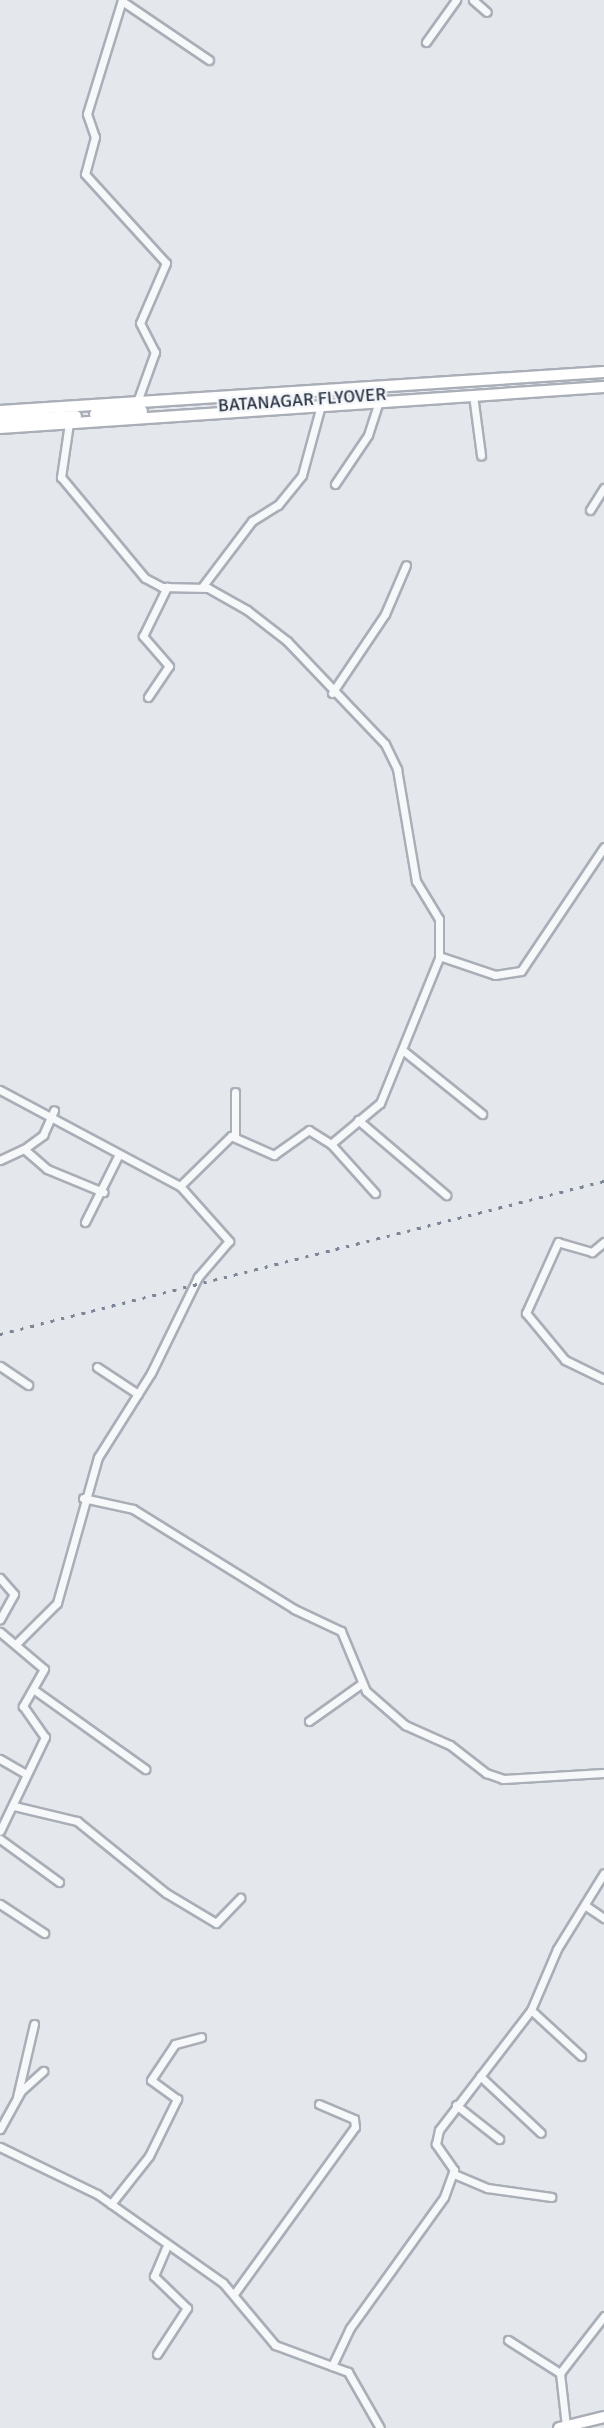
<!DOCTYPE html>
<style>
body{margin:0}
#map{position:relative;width:604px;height:2428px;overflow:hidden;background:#e4e7ec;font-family:Signika,sans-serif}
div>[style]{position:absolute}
.roads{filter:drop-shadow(2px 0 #a9aeb7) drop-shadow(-2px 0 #a9aeb7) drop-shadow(0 2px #a9aeb7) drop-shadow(0 -2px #a9aeb7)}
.street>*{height:7px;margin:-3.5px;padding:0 3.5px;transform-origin:3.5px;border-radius:3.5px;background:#f7f8fa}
.secondary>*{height:10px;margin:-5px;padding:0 5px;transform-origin:5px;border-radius:5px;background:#fff}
.rail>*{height:2.5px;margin-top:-1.25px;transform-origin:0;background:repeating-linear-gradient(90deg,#7d8696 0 3.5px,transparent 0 10.5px)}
span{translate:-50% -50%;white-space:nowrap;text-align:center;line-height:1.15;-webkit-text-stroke:5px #f4f6f9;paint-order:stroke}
.street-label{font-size:18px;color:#2b3445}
</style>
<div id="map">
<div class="roads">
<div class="street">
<div style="left:122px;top:0;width:119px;rotate:107.1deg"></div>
<div style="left:87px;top:114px;width:24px;rotate:71deg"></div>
<div style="left:95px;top:137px;width:38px;rotate:105deg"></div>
<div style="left:85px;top:174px;width:120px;rotate:47.7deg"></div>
<div style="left:166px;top:263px;width:65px;rotate:113.4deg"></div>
<div style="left:140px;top:323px;width:33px;rotate:63deg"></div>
<div style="left:155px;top:352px;width:53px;rotate:109.8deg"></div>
<div style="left:473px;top:0;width:18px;rotate:41deg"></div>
<div style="left:122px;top:1px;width:105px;rotate:34.1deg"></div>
<div style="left:426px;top:42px;width:52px;rotate:-54.5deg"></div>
<div style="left:473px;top:395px;width:61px;rotate:82.4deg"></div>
<div style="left:69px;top:423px;width:55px;rotate:98.4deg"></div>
<div style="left:61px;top:477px;width:131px;rotate:50.3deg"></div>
<div style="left:145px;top:578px;width:19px;rotate:28deg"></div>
<div style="left:162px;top:587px;width:46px;rotate:1.2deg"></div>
<div style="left:208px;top:588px;width:45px;rotate:29.4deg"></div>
<div style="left:247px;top:610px;width:51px;rotate:37.8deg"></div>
<div style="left:287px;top:641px;width:142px;rotate:46.4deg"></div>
<div style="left:385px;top:744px;width:28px;rotate:64deg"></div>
<div style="left:397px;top:769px;width:114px;rotate:80.4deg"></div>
<div style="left:416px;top:881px;width:44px;rotate:58.8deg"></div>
<div style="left:439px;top:919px;width:39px;rotate:90deg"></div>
<div style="left:439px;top:958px;width:157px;rotate:112.1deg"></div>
<div style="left:380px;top:1103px;width:64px;rotate:140.1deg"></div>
<div style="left:331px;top:1144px;width:26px;rotate:-148deg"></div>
<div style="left:309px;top:1130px;width:43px;rotate:144.5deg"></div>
<div style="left:274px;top:1155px;width:47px;rotate:-156.2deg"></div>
<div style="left:231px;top:1136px;width:71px;rotate:135.6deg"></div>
<div style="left:335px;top:484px;width:59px;rotate:-56deg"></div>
<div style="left:368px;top:435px;width:36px;rotate:-72deg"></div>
<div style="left:590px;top:510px;width:26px;rotate:-58deg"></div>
<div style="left:202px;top:587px;width:83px;rotate:-52.9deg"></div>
<div style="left:252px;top:521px;width:31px;rotate:-32deg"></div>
<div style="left:278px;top:505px;width:38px;rotate:-51deg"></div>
<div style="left:302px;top:475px;width:73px;rotate:-74.8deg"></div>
<div style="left:332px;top:693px;width:95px;rotate:-56.1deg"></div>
<div style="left:385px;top:614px;width:53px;rotate:-66.8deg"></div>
<div style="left:148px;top:697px;width:37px;rotate:-56deg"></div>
<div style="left:169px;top:666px;width:40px;rotate:-131deg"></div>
<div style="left:143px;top:636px;width:55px;rotate:-63.9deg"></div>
<div style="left:439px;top:956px;width:59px;rotate:18.7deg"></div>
<div style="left:495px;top:975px;width:26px;rotate:-9deg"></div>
<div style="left:521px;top:971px;width:149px;rotate:-56.2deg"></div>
<div style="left:405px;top:1052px;width:99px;rotate:38.8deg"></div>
<div style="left:0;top:1090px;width:204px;rotate:28.1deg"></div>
<div style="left:180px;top:1186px;width:74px;rotate:48.3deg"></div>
<div style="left:229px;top:1241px;width:48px;rotate:130.7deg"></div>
<div style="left:198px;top:1277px;width:107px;rotate:116.1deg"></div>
<div style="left:151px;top:1373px;width:99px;rotate:122.2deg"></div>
<div style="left:98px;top:1457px;width:152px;rotate:105.7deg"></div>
<div style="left:57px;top:1603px;width:57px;rotate:135deg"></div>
<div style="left:235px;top:1092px;width:43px;rotate:90deg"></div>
<div style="left:358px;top:1120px;width:116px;rotate:40.4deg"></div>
<div style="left:331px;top:1144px;width:66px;rotate:48.1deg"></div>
<div style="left:24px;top:1149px;width:24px;rotate:-36deg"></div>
<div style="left:43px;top:1135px;width:27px;rotate:-66deg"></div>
<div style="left:0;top:1160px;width:26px;rotate:-25deg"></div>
<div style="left:24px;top:1149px;width:30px;rotate:41deg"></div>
<div style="left:47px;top:1169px;width:61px;rotate:22.3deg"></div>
<div style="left:85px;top:1222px;width:76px;rotate:-63.4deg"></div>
<div style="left:604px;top:1242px;width:16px;rotate:140deg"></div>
<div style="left:592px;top:1252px;width:35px;rotate:-164deg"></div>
<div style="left:558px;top:1242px;width:78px;rotate:114.3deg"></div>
<div style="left:526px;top:1313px;width:61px;rotate:50.3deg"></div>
<div style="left:565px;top:1360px;width:43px;rotate:26deg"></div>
<div style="left:0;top:1366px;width:34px;rotate:34deg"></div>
<div style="left:97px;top:1367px;width:49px;rotate:33.4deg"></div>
<div style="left:83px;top:1498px;width:51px;rotate:12.4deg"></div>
<div style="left:133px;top:1509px;width:190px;rotate:31.8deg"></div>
<div style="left:294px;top:1609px;width:52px;rotate:25.1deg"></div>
<div style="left:341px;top:1631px;width:65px;rotate:67.4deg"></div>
<div style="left:366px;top:1691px;width:52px;rotate:41.1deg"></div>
<div style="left:405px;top:1725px;width:49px;rotate:24deg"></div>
<div style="left:450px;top:1745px;width:46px;rotate:37.9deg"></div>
<div style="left:486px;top:1773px;width:18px;rotate:19deg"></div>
<div style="left:503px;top:1779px;width:101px;rotate:-3.4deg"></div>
<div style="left:0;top:1578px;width:21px;rotate:49deg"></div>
<div style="left:14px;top:1594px;width:29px;rotate:119deg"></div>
<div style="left:0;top:1632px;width:57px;rotate:40.1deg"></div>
<div style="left:44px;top:1669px;width:43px;rotate:119.6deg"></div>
<div style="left:23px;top:1706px;width:38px;rotate:55deg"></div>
<div style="left:45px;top:1737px;width:104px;rotate:115.6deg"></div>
<div style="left:33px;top:1689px;width:138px;rotate:35.5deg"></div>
<div style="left:309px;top:1721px;width:64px;rotate:-35.4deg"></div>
<div style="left:0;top:1759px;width:30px;rotate:30deg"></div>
<div style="left:14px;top:1806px;width:65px;rotate:13.4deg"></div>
<div style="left:77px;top:1821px;width:114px;rotate:39deg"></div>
<div style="left:166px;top:1893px;width:58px;rotate:31deg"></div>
<div style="left:216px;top:1923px;width:35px;rotate:-46deg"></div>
<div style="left:0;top:1839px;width:73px;rotate:36.1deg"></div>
<div style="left:0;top:1904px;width:53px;rotate:33.4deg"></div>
<div style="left:586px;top:1906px;width:22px;rotate:34deg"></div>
<div style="left:531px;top:2010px;width:68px;rotate:42.6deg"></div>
<div style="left:480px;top:2076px;width:83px;rotate:43.1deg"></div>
<div style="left:17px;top:2097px;width:75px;rotate:-76.9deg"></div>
<div style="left:456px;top:2105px;width:55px;rotate:38.3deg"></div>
<div style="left:0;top:2129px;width:43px;rotate:-61.1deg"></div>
<div style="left:21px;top:2091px;width:30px;rotate:-42deg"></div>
<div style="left:0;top:2147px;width:108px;rotate:25.9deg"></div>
<div style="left:97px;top:2194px;width:154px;rotate:35.2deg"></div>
<div style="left:223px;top:2283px;width:81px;rotate:50deg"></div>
<div style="left:275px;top:2345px;width:78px;rotate:20.3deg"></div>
<div style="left:348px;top:2372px;width:64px;rotate:60.3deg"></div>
<div style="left:454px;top:2174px;width:36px;rotate:23deg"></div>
<div style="left:487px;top:2188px;width:65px;rotate:8deg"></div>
<div style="left:111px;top:2204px;width:61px;rotate:-51.6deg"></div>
<div style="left:149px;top:2156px;width:64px;rotate:-63.8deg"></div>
<div style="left:177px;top:2099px;width:32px;rotate:-144deg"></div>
<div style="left:151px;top:2080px;width:43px;rotate:-56.3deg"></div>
<div style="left:175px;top:2044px;width:27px;rotate:-15deg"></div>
<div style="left:234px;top:2294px;width:206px;rotate:-54.1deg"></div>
<div style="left:355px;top:2127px;width:8px;rotate:-97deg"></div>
<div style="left:354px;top:2119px;width:38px;rotate:-157deg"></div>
<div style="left:508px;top:2340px;width:62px;rotate:32.4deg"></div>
<div style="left:157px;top:2354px;width:55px;rotate:-56.9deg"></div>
<div style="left:187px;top:2308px;width:46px;rotate:-135.9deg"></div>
<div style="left:154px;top:2276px;width:30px;rotate:-67deg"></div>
<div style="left:332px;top:2366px;width:42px;rotate:-64.7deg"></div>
<div style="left:350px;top:2328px;width:161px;rotate:-54.3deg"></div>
<div style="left:444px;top:2197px;width:29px;rotate:-70deg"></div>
<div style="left:454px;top:2170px;width:32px;rotate:-125deg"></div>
<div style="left:436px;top:2144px;width:14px;rotate:-78deg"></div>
<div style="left:439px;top:2130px;width:151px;rotate:-52.5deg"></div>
<div style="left:531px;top:2010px;width:66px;rotate:-66.9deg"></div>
<div style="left:557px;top:1949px;width:89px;rotate:-58.3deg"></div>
<div style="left:566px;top:2426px;width:53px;rotate:-96.5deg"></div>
<div style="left:560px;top:2373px;width:72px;rotate:-52.3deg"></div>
</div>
<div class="secondary">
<div style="left:0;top:411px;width:605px;rotate:-3.69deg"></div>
<div style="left:95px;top:414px;width:47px;rotate:-3.7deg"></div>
<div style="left:0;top:420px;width:76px;rotate:-3deg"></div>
<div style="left:0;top:428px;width:605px;rotate:-3.88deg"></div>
<div style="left:559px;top:2428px;width:46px;rotate:-13.7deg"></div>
</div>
</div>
<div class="rail">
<div style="left:0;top:1334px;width:623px;rotate:-14.21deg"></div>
</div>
<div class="street-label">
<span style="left:302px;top:400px;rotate:-4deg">BATANAGAR FLYOVER</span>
</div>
</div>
